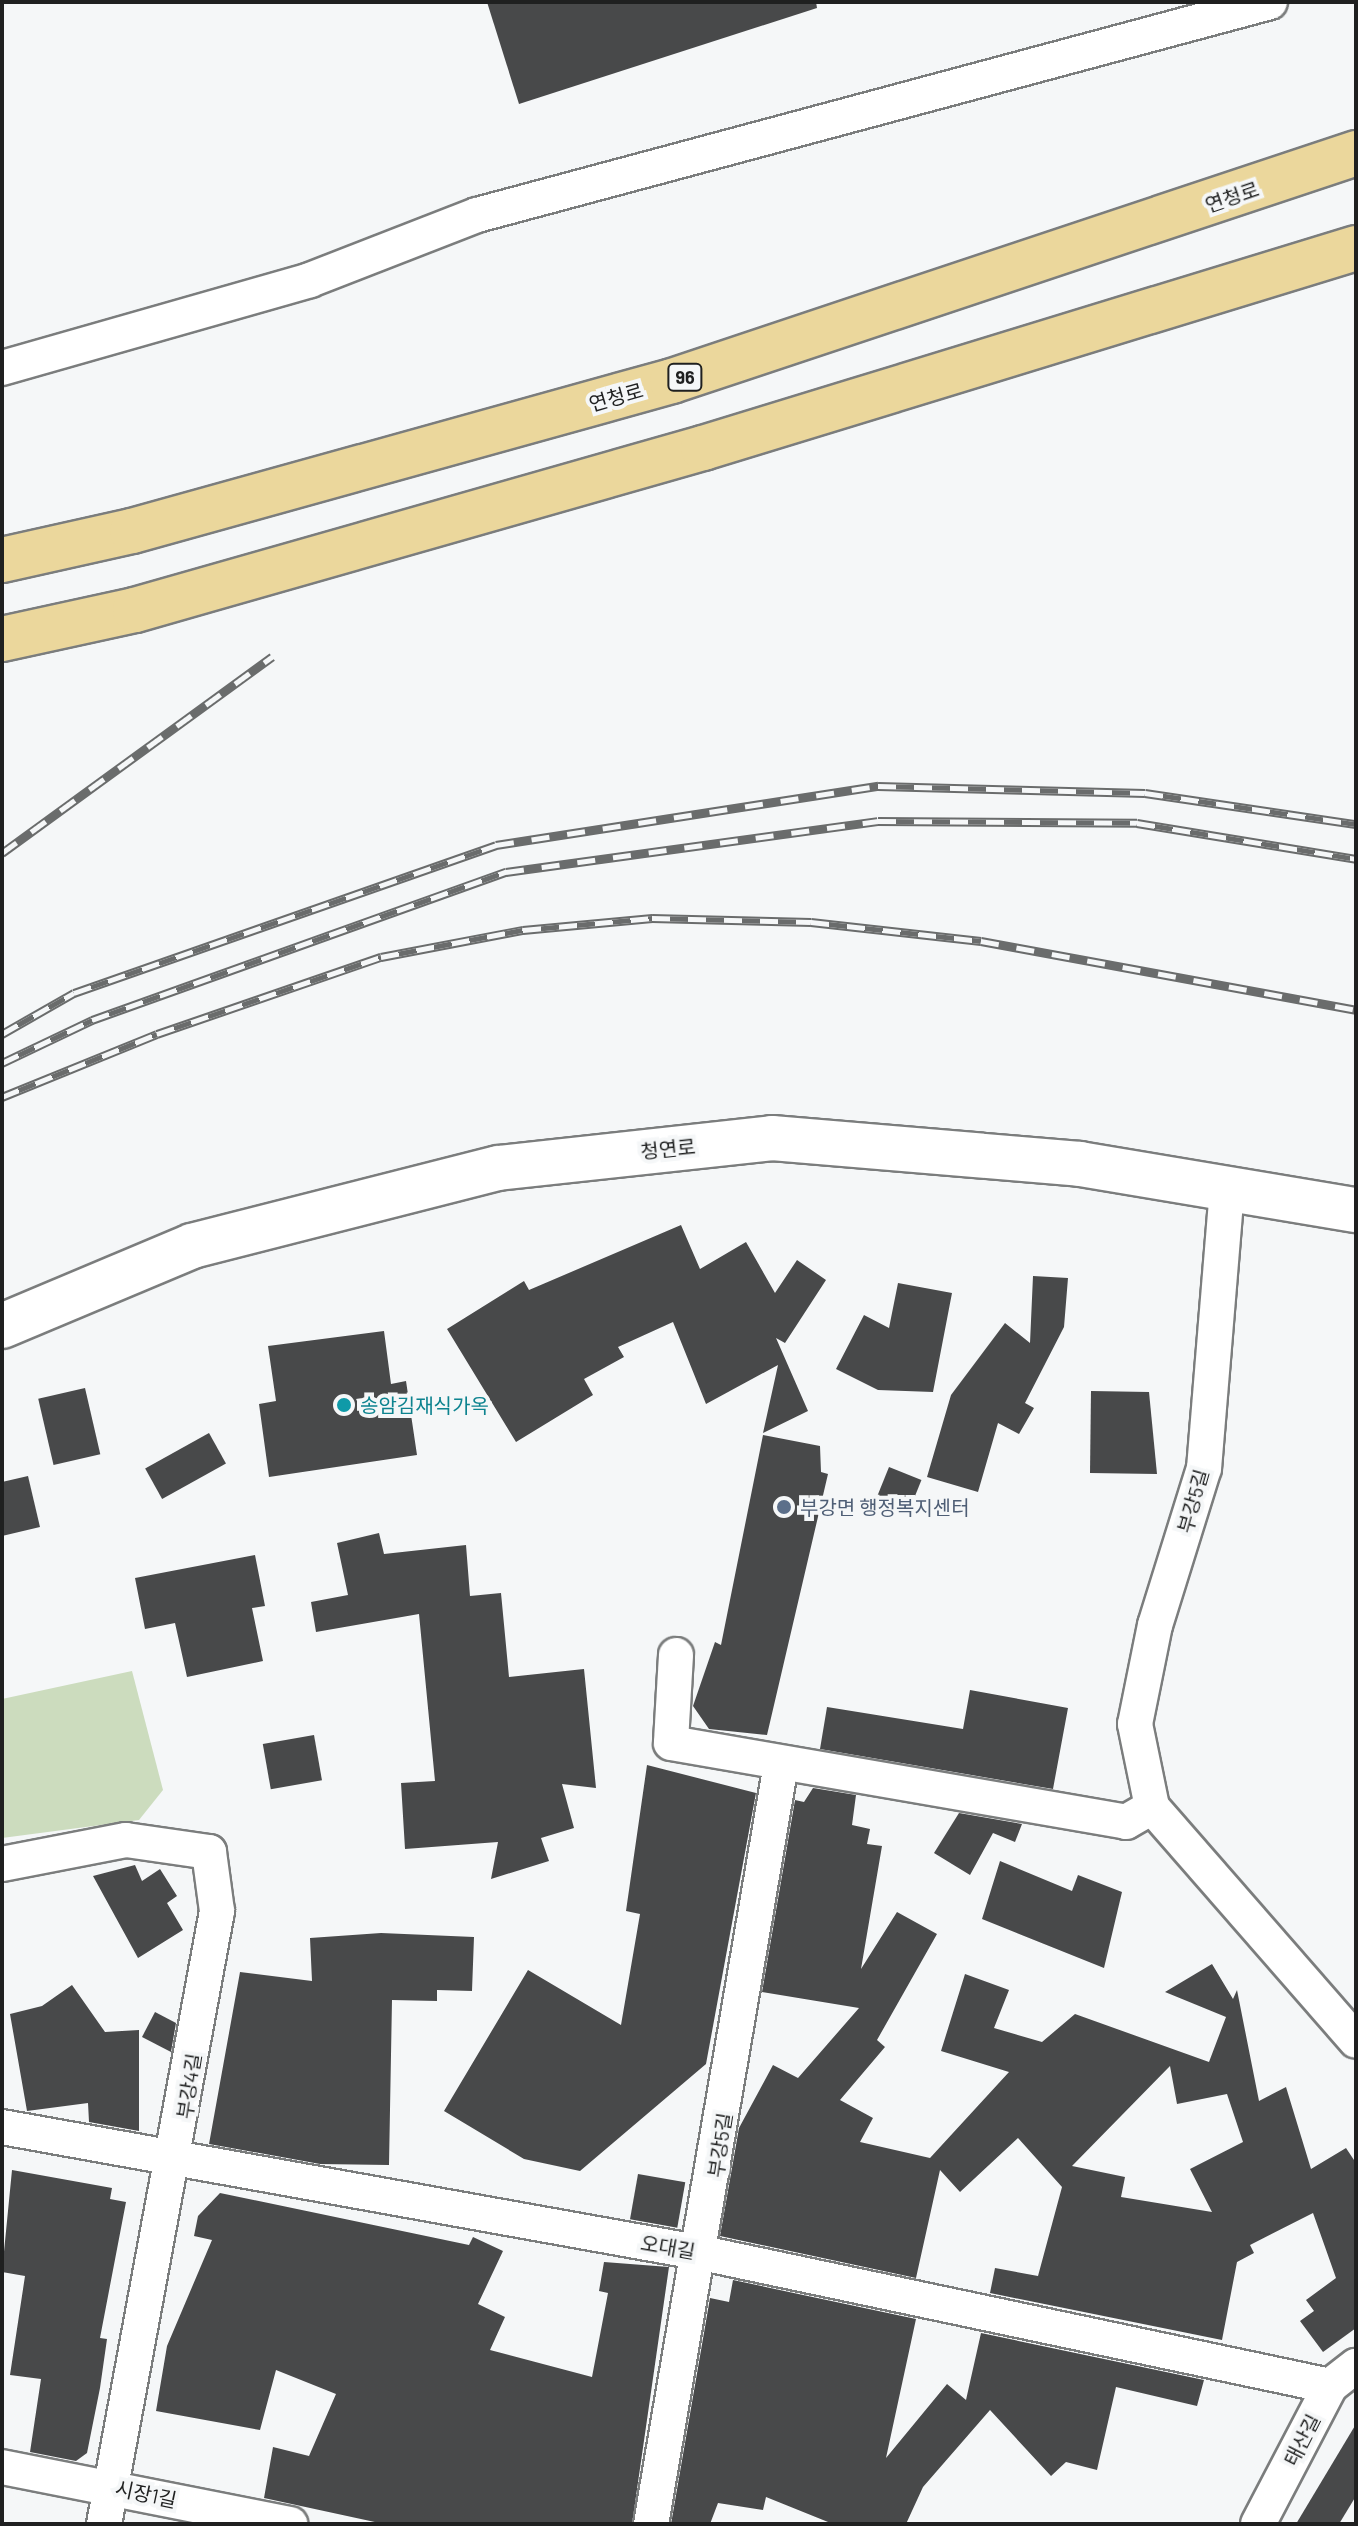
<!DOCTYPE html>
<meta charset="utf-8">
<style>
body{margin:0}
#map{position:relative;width:1358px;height:2526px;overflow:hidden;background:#f5f7f8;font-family:Barlow,"Noto Sans KR",sans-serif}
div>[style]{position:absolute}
.green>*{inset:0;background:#ccdcbe}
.building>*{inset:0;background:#48494a;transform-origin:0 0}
.roads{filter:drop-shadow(2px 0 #7b7d7d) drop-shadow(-2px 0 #7b7d7d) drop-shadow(0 2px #7b7d7d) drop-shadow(0 -2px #7b7d7d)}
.minor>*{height:34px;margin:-17px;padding:0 17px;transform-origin:17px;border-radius:17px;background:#fff}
.secondary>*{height:44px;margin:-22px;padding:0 22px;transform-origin:22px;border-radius:22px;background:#fff}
.trunk>*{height:44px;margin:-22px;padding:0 22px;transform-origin:22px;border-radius:22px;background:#ebd79c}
.rail>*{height:9px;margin-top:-4.5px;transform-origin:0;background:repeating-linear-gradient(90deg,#f5f7f8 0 18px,#6a6c6c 0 36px);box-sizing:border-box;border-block:2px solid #6a6c6c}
.dots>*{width:22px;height:22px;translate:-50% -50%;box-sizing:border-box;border:4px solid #f5f7f8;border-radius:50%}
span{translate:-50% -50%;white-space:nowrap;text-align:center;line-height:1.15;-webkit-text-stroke:8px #f5f7f8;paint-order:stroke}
.shield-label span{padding:2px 6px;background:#f5f7f8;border:2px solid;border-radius:6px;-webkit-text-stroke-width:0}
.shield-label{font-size:18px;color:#1f2020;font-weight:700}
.street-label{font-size:20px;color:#1f2020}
.culture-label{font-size:20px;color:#0d838f}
.left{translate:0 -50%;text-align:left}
.service-label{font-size:20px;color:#4e5e75}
.frame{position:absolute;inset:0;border:4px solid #1f2020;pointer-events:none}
</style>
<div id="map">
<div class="green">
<div style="clip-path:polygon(132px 1671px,163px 1790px,139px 1820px,2px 1838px,2px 1699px)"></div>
</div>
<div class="building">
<div style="clip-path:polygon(487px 2px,816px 2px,817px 8px,519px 104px)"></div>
<div style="clip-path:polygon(681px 1225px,700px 1269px,746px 1242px,775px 1293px,797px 1260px,826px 1280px,785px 1343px,776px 1338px,808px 1411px,763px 1433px,778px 1365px,706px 1404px,673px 1322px,618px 1347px,624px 1357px,584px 1379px,593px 1395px,516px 1442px,447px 1329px,524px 1281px,529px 1290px)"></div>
<div style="clip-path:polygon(1033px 1276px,1068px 1278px,1064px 1327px,1025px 1403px,1034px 1408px,1019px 1434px,998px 1423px,978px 1492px,927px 1477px,951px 1395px,1005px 1323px,1030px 1343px)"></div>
<div style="clip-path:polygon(898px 1283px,952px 1293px,933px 1392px,878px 1390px,836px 1369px,864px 1315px,889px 1328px)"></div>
<div style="clip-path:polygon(384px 1331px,391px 1384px,406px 1381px,417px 1455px,269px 1477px,259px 1404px,276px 1401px,268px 1346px)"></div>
<div style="left:85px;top:1388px;width:68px;height:48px;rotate:77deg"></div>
<div style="clip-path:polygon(1091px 1391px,1149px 1392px,1157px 1474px,1090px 1473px)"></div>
<div style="left:209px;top:1433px;width:35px;height:73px;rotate:61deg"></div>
<div style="clip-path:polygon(763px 1435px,820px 1446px,821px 1472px,828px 1474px,767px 1735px,709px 1729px,693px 1706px,715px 1642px,721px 1645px)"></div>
<div style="left:889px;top:1467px;width:35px;height:39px;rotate:22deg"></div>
<div style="clip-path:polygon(28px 1476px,40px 1527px,2px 1536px,2px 1482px)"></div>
<div style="clip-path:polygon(379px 1533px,384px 1554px,466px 1545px,470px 1596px,501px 1593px,509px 1677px,584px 1669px,596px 1788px,562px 1784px,574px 1828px,541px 1838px,549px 1861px,491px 1879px,498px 1842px,405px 1849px,401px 1783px,435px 1781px,419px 1614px,316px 1632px,311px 1602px,348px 1595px,337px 1543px)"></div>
<div style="clip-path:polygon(255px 1555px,265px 1606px,252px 1608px,263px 1661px,187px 1677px,175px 1623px,145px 1629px,135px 1578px)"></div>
<div style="clip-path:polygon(970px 1690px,1068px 1708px,1053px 1789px,820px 1749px,827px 1707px,963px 1729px)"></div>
<div style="left:314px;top:1735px;width:46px;height:52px;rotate:80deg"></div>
<div style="clip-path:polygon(647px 1765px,756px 1793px,706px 2064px,580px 2171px,524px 2159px,444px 2111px,528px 1970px,621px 2025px,640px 1914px,626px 1911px)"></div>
<div style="clip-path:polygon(evenodd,813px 1788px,856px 1795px,852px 1825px,870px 1829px,867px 1844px,882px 1846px,861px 1969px,897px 1912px,937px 1934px,877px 2040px,885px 2047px,840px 2100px,873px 2118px,860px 2142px,930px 2158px,1009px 2072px,941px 2051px,965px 1974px,1009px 1990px,994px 2028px,1042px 2042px,1075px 2014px,1209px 2062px,1226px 2017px,1165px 1992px,1212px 1964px,1233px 1999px,1237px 1990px,1259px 2101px,1286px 2087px,1311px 2169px,1346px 2148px,1356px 2163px,1356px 2328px,1323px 2352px,1300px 2321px,1314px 2311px,1306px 2300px,1336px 2278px,1313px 2213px,1250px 2245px,1254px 2253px,1237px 2262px,1222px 2340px,990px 2293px,995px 2268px,1038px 2276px,1062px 2187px,1018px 2138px,960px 2192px,940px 2170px,916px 2278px,720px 2236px,739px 2128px,773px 2065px,798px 2078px,859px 2008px,762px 1992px,795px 1800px,804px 1802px,813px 1788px,1170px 2066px,1177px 2104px,1227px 2094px,1243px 2142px,1190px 2169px,1212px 2212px,1121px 2197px,1125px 2177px,1072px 2166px,1170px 2066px)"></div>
<div style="clip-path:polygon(959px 1813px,1022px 1824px,1015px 1842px,993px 1833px,970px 1875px,934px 1853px)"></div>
<div style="clip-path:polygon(1000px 1861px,1072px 1891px,1078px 1875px,1122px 1892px,1104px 1968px,982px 1919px)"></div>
<div style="clip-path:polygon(135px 1865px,142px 1881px,160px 1869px,177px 1896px,167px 1903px,183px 1930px,138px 1958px,93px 1876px)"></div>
<div style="clip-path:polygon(381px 1933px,474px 1937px,472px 1991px,437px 1990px,437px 2001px,392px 2000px,389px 2165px,320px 2164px,209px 2144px,240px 1972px,312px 1981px,310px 1938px)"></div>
<div style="clip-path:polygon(72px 1985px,105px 2032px,139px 2030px,139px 2131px,89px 2122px,88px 2103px,27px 2111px,10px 2014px,42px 2006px)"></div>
<div style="clip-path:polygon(155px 2012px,176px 2023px,171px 2052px,142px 2037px)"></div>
<div style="clip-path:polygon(12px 2170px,112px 2188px,110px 2199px,126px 2202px,100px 2338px,107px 2339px,100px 2388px,87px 2453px,76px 2461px,30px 2452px,41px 2379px,10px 2375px,25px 2276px,2px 2272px)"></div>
<div style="left:638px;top:2174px;width:48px;height:46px;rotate:10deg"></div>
<div style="clip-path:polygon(220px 2193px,469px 2245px,473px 2237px,503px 2251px,478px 2304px,505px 2317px,490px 2350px,592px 2377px,608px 2293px,599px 2291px,604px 2262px,669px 2267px,632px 2524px,384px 2524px,264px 2498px,273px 2447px,309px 2456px,336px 2394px,276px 2370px,260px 2430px,156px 2411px,167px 2346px,212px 2240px,194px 2236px,198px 2216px)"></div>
<div style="clip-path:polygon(733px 2280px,916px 2319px,886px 2458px,947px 2384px,966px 2400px,981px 2333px,1204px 2380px,1197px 2406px,1116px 2387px,1097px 2470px,1066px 2462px,1051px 2476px,990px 2410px,923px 2487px,906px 2524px,833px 2524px,766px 2497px,763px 2510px,718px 2503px,710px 2524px,671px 2524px,710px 2298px,729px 2302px)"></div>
<div style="clip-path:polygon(1356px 2424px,1356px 2496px,1339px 2524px,1296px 2524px)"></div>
</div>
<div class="roads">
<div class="minor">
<div style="left:2px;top:368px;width:320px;rotate:-15.9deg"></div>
<div style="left:310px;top:280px;width:179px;rotate:-21.3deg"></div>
<div style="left:477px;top:215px;width:821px;rotate:-15.03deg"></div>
<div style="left:1227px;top:1189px;width:280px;rotate:94.7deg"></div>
<div style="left:1204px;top:1468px;width:164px;rotate:107.3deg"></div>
<div style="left:1155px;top:1625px;width:101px;rotate:101.4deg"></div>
<div style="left:1135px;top:1724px;width:85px;rotate:78.4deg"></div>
<div style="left:1152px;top:1807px;width:310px;rotate:48.9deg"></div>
<div style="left:676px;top:1655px;width:88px;rotate:93.3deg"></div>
<div style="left:671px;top:1743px;width:462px;rotate:9.8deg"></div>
<div style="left:1126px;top:1822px;width:30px;rotate:-30deg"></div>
<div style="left:2px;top:1864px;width:126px;rotate:-11deg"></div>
<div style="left:126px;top:1840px;width:84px;rotate:8.2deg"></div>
<div style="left:209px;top:1852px;width:60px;rotate:82.3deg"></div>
<div style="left:217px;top:1911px;width:623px;rotate:100.44deg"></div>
<div style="left:2px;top:2127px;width:711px;rotate:10.2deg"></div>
<div style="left:702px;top:2253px;width:642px;rotate:11.96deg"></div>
<div style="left:2px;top:2467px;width:294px;rotate:11.2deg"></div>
<div style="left:651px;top:2524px;width:771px;rotate:-80.29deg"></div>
<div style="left:1258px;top:2524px;width:156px;rotate:-62.4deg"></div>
<div style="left:1330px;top:2386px;width:33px;rotate:-38deg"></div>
</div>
<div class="secondary">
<div style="left:2px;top:1326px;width:206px;rotate:-22.8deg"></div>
<div style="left:192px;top:1246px;width:316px;rotate:-14.3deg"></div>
<div style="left:498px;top:1168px;width:276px;rotate:-6.2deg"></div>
<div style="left:772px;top:1138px;width:309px;rotate:4.8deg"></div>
<div style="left:1080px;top:1164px;width:280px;rotate:9.5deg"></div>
</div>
<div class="trunk">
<div style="left:2px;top:560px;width:133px;rotate:-12.6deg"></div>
<div style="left:132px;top:531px;width:560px;rotate:-15.52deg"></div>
<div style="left:672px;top:381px;width:721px;rotate:-18.43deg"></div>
<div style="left:2px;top:639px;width:136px;rotate:-12.3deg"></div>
<div style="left:135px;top:610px;width:591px;rotate:-15.92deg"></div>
<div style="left:703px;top:448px;width:683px;rotate:-17.03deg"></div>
</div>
</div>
<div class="rail">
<div style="left:2px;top:853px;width:334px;rotate:-36deg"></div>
<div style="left:2px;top:1034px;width:83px;rotate:-29.7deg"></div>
<div style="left:74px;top:993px;width:447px;rotate:-19.3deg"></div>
<div style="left:496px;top:845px;width:387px;rotate:-8.8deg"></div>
<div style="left:878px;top:786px;width:267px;rotate:1.5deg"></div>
<div style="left:1145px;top:793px;width:213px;rotate:8.4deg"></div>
<div style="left:2px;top:1063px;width:100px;rotate:-25.5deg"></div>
<div style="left:92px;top:1020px;width:440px;rotate:-19.7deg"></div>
<div style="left:506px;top:872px;width:375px;rotate:-7.8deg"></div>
<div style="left:878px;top:821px;width:259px;rotate:0.4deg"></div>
<div style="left:1137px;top:823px;width:222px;rotate:9.3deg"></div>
<div style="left:2px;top:1097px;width:167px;rotate:-22.1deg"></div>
<div style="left:157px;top:1034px;width:237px;rotate:-19deg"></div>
<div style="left:381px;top:957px;width:145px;rotate:-10.8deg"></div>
<div style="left:523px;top:930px;width:130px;rotate:-5.3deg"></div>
<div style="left:652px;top:918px;width:159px;rotate:1.4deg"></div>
<div style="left:811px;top:922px;width:171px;rotate:6.4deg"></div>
<div style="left:981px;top:941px;width:381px;rotate:10.4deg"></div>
</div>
<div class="dots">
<div style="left:344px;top:1405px;background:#0f9aa8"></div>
<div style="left:784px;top:1507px;background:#5c6f8a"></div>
</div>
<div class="shield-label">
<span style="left:685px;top:377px">96</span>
</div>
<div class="street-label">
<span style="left:1232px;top:197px;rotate:-19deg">연청로</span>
<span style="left:616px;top:397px;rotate:-16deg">연청로</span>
<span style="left:668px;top:1149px;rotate:-6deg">청연로</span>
<span style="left:1193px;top:1501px;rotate:-74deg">부강5길</span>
<span style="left:189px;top:2086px;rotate:-81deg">부강4길</span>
<span style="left:720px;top:2145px;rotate:-81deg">부강5길</span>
<span style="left:668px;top:2247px;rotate:10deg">오대길</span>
<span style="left:1302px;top:2440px;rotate:-63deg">태산길</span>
<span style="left:146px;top:2494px;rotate:12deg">시장1길</span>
</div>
<div class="culture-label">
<span class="left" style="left:360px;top:1405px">송암김재식가옥</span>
</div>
<div class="service-label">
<span class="left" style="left:800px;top:1507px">부강면 행정복지센터</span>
</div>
<div class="frame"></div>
</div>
